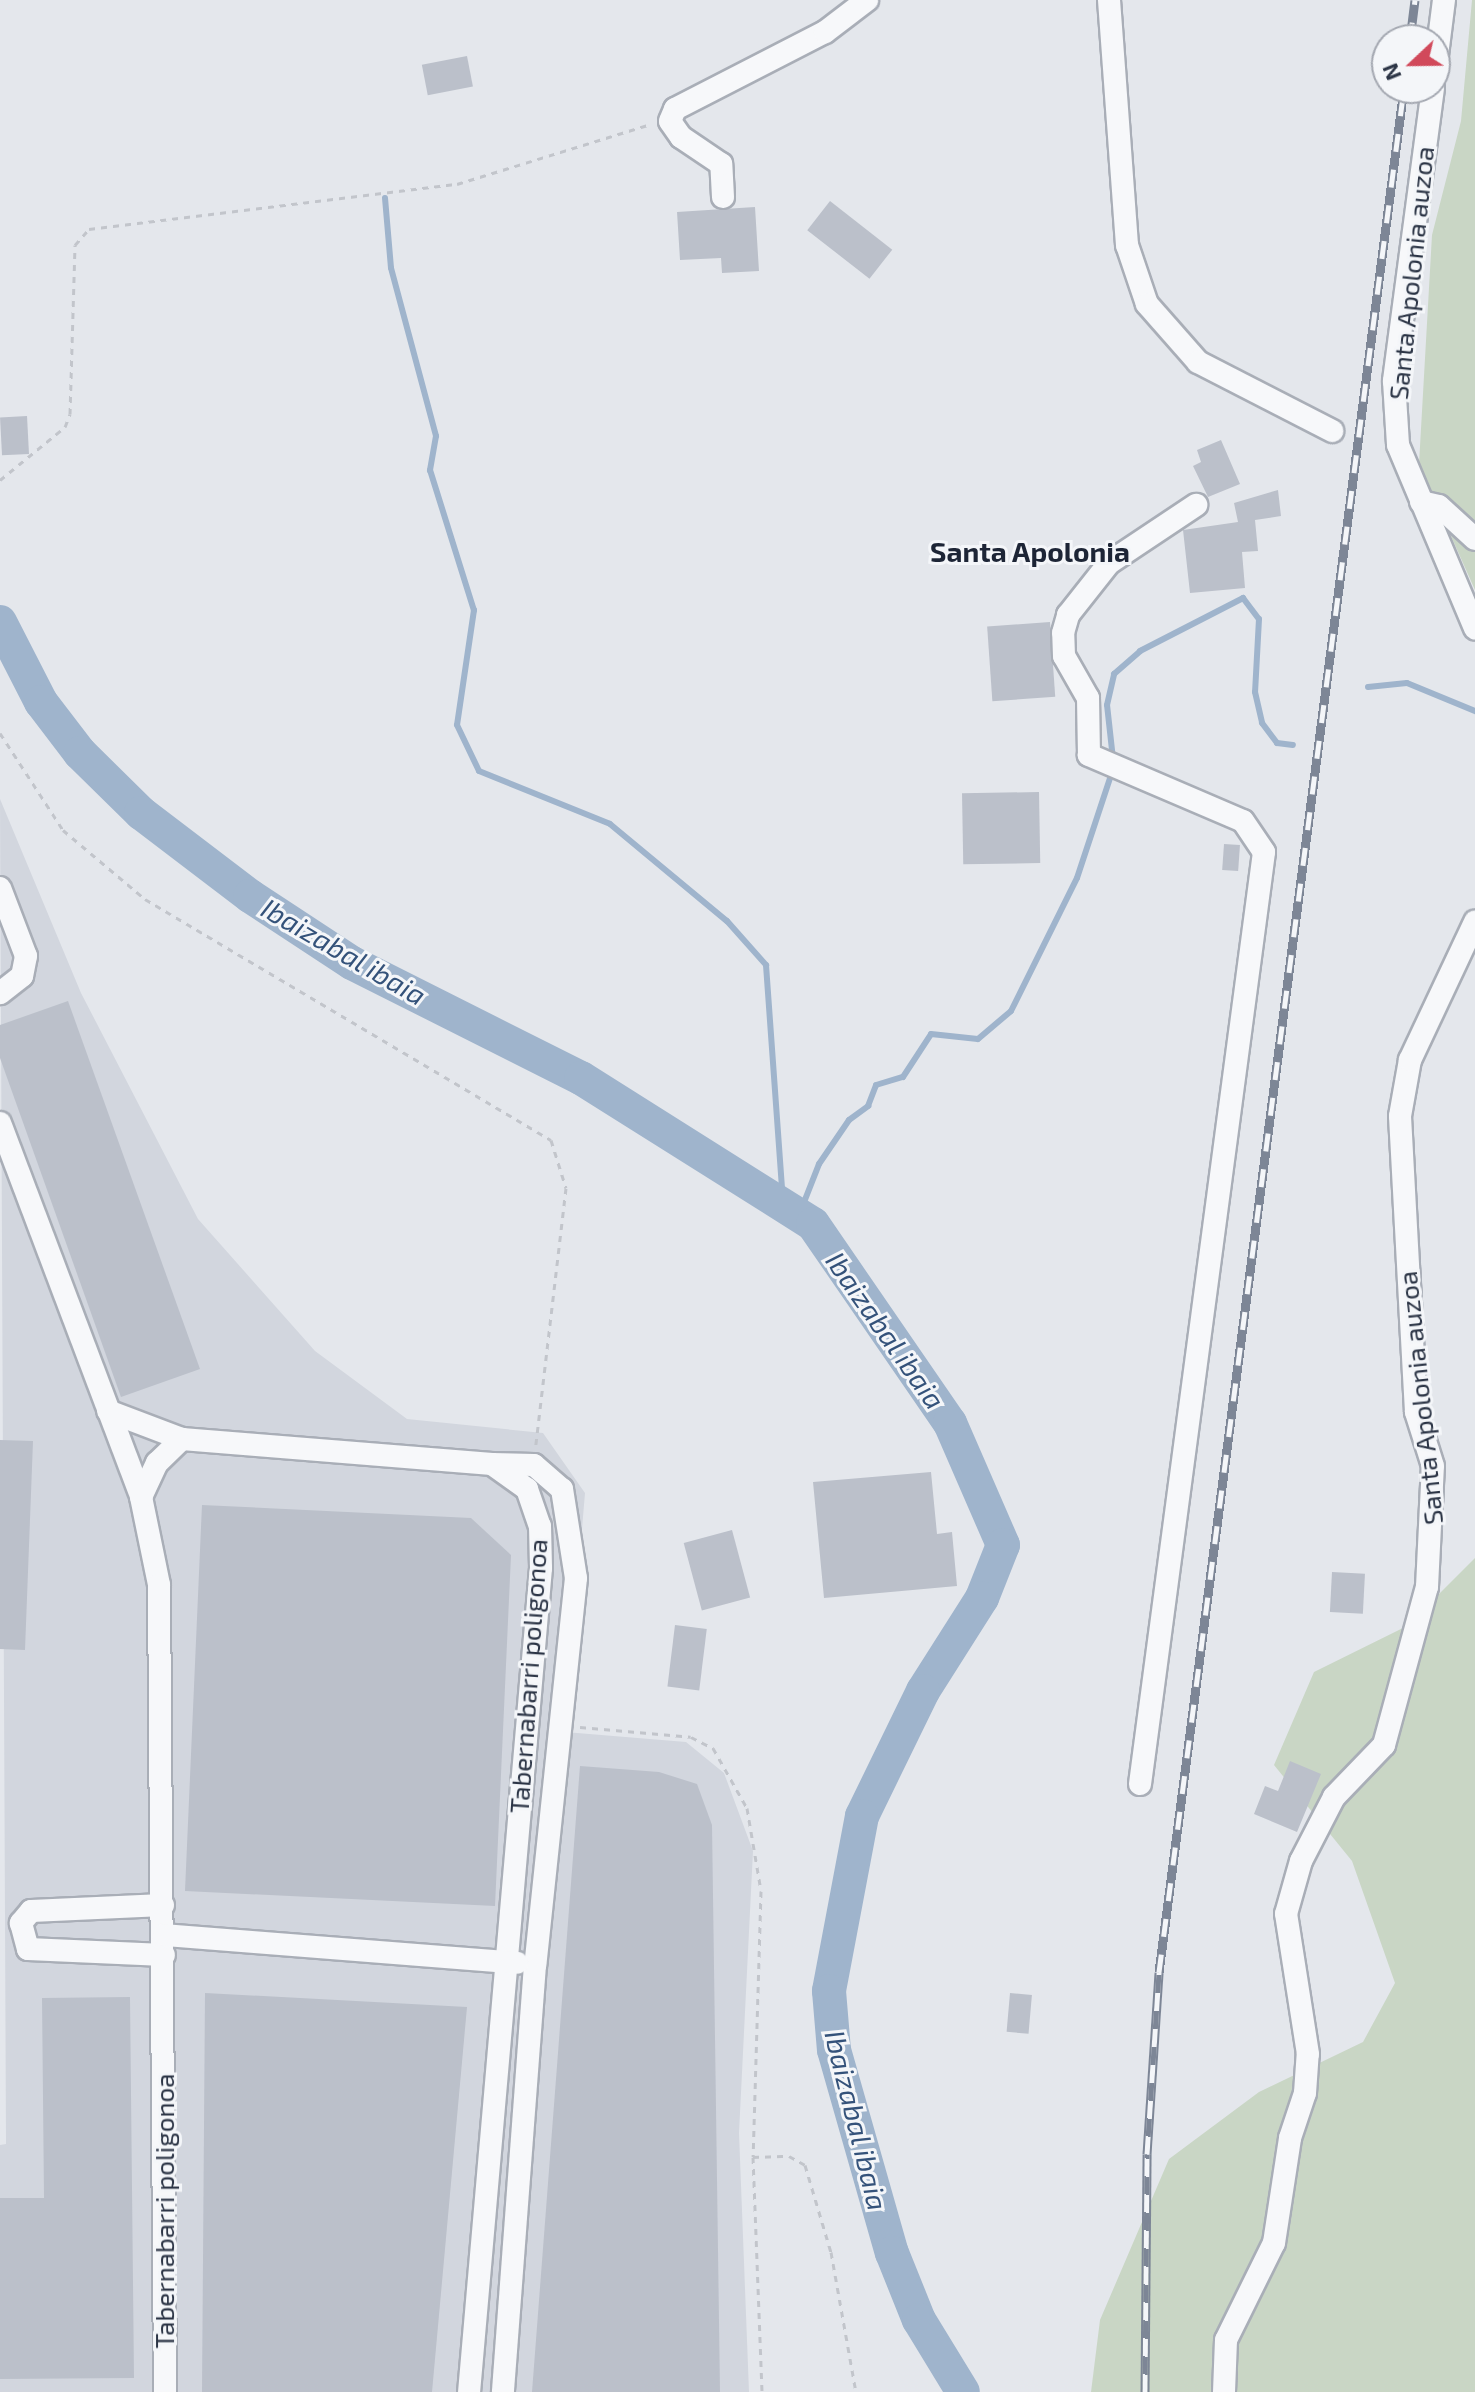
<!DOCTYPE html>
<style>
body{margin:0}
#map{position:relative;width:1475px;height:2392px;overflow:hidden;background:#e4e7ec;font-family:"Exo 2",sans-serif}
div>[style]{position:absolute}
.built>*{inset:0;background:#d2d6de}
.green>*{inset:0;background:#c9d6c5}
.stream>*{height:6px;margin:-3px;padding:0 3px;transform-origin:3px;border-radius:3px;background:#9fb4cc}
.river>*{height:34px;margin:-17px;padding:0 17px;transform-origin:17px;border-radius:17px;background:#9fb4cc}
.building>*{inset:0;background:#bbc0ca;transform-origin:0 0}
.path>*{height:3px;margin-top:-1.5px;transform-origin:0;background:repeating-linear-gradient(90deg,#c2c5cb 0 6px,transparent 0 12px)}
.roads{filter:drop-shadow(2px 0 #a9aeb7) drop-shadow(-2px 0 #a9aeb7) drop-shadow(0 2px #a9aeb7) drop-shadow(0 -2px #a9aeb7)}
.minor>*{height:22px;margin:-11px;padding:0 11px;transform-origin:11px;border-radius:11px;background:#f7f8fa}
.rail>*{height:9px;margin-top:-4.5px;transform-origin:0;background:repeating-linear-gradient(90deg,#f4f6f9 0 18px,#7d8696 0 36px);box-sizing:border-box;border-block:2px solid #7d8696}
span{translate:-50% -50%;white-space:nowrap;text-align:center;line-height:1.15;-webkit-text-stroke:6px #f4f6f9;paint-order:stroke}
.street-label{font-size:26px;color:#2b3445}
.neighbourhood-label{font-size:28px;color:#1d2536;font-weight:700}
.water-label{font-size:28px;color:#34527a;font-style:italic}
.north{position:absolute;left:1371px;top:24px;width:80px;height:80px;box-sizing:border-box;background:#f4f6f9;border:2px solid #a4a8b1;border-radius:50%;rotate:248deg;font-size:22px;font-weight:700;line-height:32px;text-align:center;color:#2b3445}
.north::after{content:'';display:block;margin:auto;width:28px;height:36px;background:#d1495b;clip-path:polygon(50% 0,100% 100%,50% 72%,0 100%)}
</style>
<div id="map">
<div class="built">
<div style="clip-path:polygon(0 799px,81px 993px,198px 1219px,315px 1351px,407px 1419px,543px 1433px,585px 1493px,565px 1732px,686px 1742px,724px 1773px,753px 1851px,739px 2133px,749px 2392px,0 2392px,0 2145px,6px 2144px)"></div>
</div>
<div class="green">
<div style="clip-path:polygon(1472px 0,1475px 0,1475px 590px,1419px 464px,1432px 235px,1461px 121px)"></div>
<div style="clip-path:polygon(1475px 1558px,1475px 2392px,1091px 2392px,1100px 2320px,1169px 2159px,1259px 2092px,1363px 2042px,1395px 1983px,1352px 1861px,1274px 1765px,1314px 1672px,1407px 1626px)"></div>
</div>
<div class="stream">
<div style="left:385px;top:198px;width:70px;rotate:85.1deg"></div>
<div style="left:391px;top:268px;width:174px;rotate:75deg"></div>
<div style="left:436px;top:436px;width:35px;rotate:100deg"></div>
<div style="left:430px;top:470px;width:147px;rotate:72.6deg"></div>
<div style="left:474px;top:610px;width:116px;rotate:98.4deg"></div>
<div style="left:457px;top:725px;width:51px;rotate:64.4deg"></div>
<div style="left:479px;top:771px;width:141px;rotate:22deg"></div>
<div style="left:610px;top:824px;width:152px;rotate:39.7deg"></div>
<div style="left:727px;top:921px;width:59px;rotate:48.4deg"></div>
<div style="left:766px;top:965px;width:241px;rotate:85.9deg"></div>
<div style="left:1368px;top:687px;width:39px;rotate:-6deg"></div>
<div style="left:1407px;top:683px;width:74px;rotate:22.4deg"></div>
<div style="left:1113px;top:759px;width:54px;rotate:-96.3deg"></div>
<div style="left:1107px;top:705px;width:32px;rotate:-77deg"></div>
<div style="left:1114px;top:674px;width:35px;rotate:-41deg"></div>
<div style="left:1140px;top:651px;width:116px;rotate:-27.2deg"></div>
<div style="left:1243px;top:598px;width:26px;rotate:53deg"></div>
<div style="left:1259px;top:619px;width:73px;rotate:93.1deg"></div>
<div style="left:1255px;top:692px;width:32px;rotate:77deg"></div>
<div style="left:1262px;top:723px;width:25px;rotate:53deg"></div>
<div style="left:1277px;top:743px;width:16px;rotate:7deg"></div>
<div style="left:799px;top:1215px;width:55px;rotate:-68.6deg"></div>
<div style="left:819px;top:1164px;width:53px;rotate:-55.7deg"></div>
<div style="left:849px;top:1120px;width:24px;rotate:-36deg"></div>
<div style="left:868px;top:1106px;width:22px;rotate:-69deg"></div>
<div style="left:876px;top:1085px;width:28px;rotate:-17deg"></div>
<div style="left:903px;top:1077px;width:51px;rotate:-56.9deg"></div>
<div style="left:931px;top:1034px;width:47px;rotate:6.1deg"></div>
<div style="left:978px;top:1039px;width:43px;rotate:-40.3deg"></div>
<div style="left:1011px;top:1011px;width:148px;rotate:-63.6deg"></div>
<div style="left:1077px;top:878px;width:112px;rotate:-71.7deg"></div>
</div>
<div class="river">
<div style="left:0;top:622px;width:90px;rotate:62.9deg"></div>
<div style="left:41px;top:702px;width:64px;rotate:52.6deg"></div>
<div style="left:80px;top:753px;width:86px;rotate:44.5deg"></div>
<div style="left:141px;top:813px;width:137px;rotate:37.3deg"></div>
<div style="left:250px;top:896px;width:122px;rotate:33.3deg"></div>
<div style="left:352px;top:963px;width:256px;rotate:26.7deg"></div>
<div style="left:581px;top:1078px;width:274px;rotate:32.2deg"></div>
<div style="left:813px;top:1224px;width:242px;rotate:55.5deg"></div>
<div style="left:950px;top:1423px;width:133px;rotate:66.5deg"></div>
<div style="left:1003px;top:1545px;width:57px;rotate:111.6deg"></div>
<div style="left:982px;top:1598px;width:110px;rotate:122.4deg"></div>
<div style="left:923px;top:1691px;width:139px;rotate:116deg"></div>
<div style="left:862px;top:1816px;width:178px;rotate:100.7deg"></div>
<div style="left:829px;top:1991px;width:59px;rotate:85.2deg"></div>
<div style="left:834px;top:2050px;width:211px;rotate:74.1deg"></div>
<div style="left:892px;top:2253px;width:72px;rotate:68.1deg"></div>
<div style="left:919px;top:2320px;width:84px;rotate:58.6deg"></div>
</div>
<div class="building">
<div style="left:467px;top:56px;width:31px;height:46px;rotate:79deg"></div>
<div style="left:830px;top:201px;width:79px;height:37px;rotate:38deg"></div>
<div style="clip-path:polygon(755px 207px,759px 271px,722px 273px,721px 258px,680px 260px,677px 212px)"></div>
<div style="left:27px;top:416px;width:38px;height:27px;rotate:87deg"></div>
<div style="clip-path:polygon(1221px 440px,1240px 484px,1208px 497px,1193px 466px,1201px 462px,1197px 450px)"></div>
<div style="clip-path:polygon(1278px 490px,1281px 516px,1255px 520px,1258px 551px,1242px 552px,1245px 588px,1190px 593px,1183px 530px,1238px 522px,1234px 503px)"></div>
<div style="left:1050px;top:622px;width:75px;height:63px;rotate:86deg"></div>
<div style="left:1039px;top:792px;width:71px;height:77px;rotate:89deg"></div>
<div style="left:1224px;top:844px;width:16px;height:26px;rotate:4deg"></div>
<div style="clip-path:polygon(68px 1001px,200px 1369px,121px 1397px,0 1058px,0 1025px)"></div>
<div style="clip-path:polygon(0 1440px,33px 1441px,25px 1650px,0 1649px)"></div>
<div style="clip-path:polygon(931px 1472px,937px 1534px,952px 1532px,957px 1586px,824px 1598px,813px 1482px)"></div>
<div style="clip-path:polygon(202px 1505px,471px 1518px,511px 1555px,495px 1906px,185px 1891px)"></div>
<div style="left:732px;top:1530px;width:70px;height:50px;rotate:75deg"></div>
<div style="left:1332px;top:1572px;width:33px;height:40px;rotate:3deg"></div>
<div style="left:675px;top:1625px;width:32px;height:62px;rotate:7deg"></div>
<div style="clip-path:polygon(1290px 1761px,1321px 1774px,1297px 1832px,1254px 1814px,1265px 1786px,1278px 1791px)"></div>
<div style="clip-path:polygon(580px 1766px,659px 1772px,697px 1784px,712px 1825px,720px 2392px,532px 2392px)"></div>
<div style="clip-path:polygon(205px 1993px,467px 2007px,432px 2392px,202px 2392px)"></div>
<div style="left:1010px;top:1993px;width:22px;height:39px;rotate:5deg"></div>
<div style="clip-path:polygon(130px 1997px,134px 2378px,0 2379px,0 2198px,44px 2198px,42px 1998px)"></div>
</div>
<div class="path">
<div style="left:0;top:480px;width:84px;rotate:-39.2deg"></div>
<div style="left:65px;top:427px;width:14px;rotate:-69deg"></div>
<div style="left:70px;top:414px;width:169px;rotate:-88.3deg"></div>
<div style="left:75px;top:245px;width:21px;rotate:-49deg"></div>
<div style="left:89px;top:229px;width:371px;rotate:-7deg"></div>
<div style="left:457px;top:184px;width:203px;rotate:-17.2deg"></div>
<div style="left:0;top:733px;width:116px;rotate:57deg"></div>
<div style="left:63px;top:830px;width:107px;rotate:40.1deg"></div>
<div style="left:145px;top:899px;width:472px;rotate:30.7deg"></div>
<div style="left:551px;top:1140px;width:50px;rotate:72.6deg"></div>
<div style="left:566px;top:1188px;width:259px;rotate:96.7deg"></div>
<div style="left:580px;top:1727px;width:111px;rotate:5.1deg"></div>
<div style="left:691px;top:1737px;width:25px;rotate:27deg"></div>
<div style="left:713px;top:1748px;width:69px;rotate:60.5deg"></div>
<div style="left:747px;top:1808px;width:84px;rotate:80.4deg"></div>
<div style="left:761px;top:1891px;width:266px;rotate:91.7deg"></div>
<div style="left:753px;top:2157px;width:235px;rotate:87.8deg"></div>
<div style="left:753px;top:2157px;width:36px;rotate:-2deg"></div>
<div style="left:789px;top:2156px;width:18px;rotate:29deg"></div>
<div style="left:805px;top:2165px;width:91px;rotate:73.4deg"></div>
<div style="left:831px;top:2252px;width:142px;rotate:79.9deg"></div>
</div>
<div class="roads">
<div class="minor">
<div style="left:1109px;top:0;width:246px;rotate:85.8deg"></div>
<div style="left:1127px;top:245px;width:62px;rotate:71.3deg"></div>
<div style="left:1147px;top:304px;width:77px;rotate:48.7deg"></div>
<div style="left:1198px;top:362px;width:151px;rotate:27.2deg"></div>
<div style="left:1435px;top:71px;width:72px;rotate:-82.8deg"></div>
<div style="left:1433px;top:88px;width:296px;rotate:97.6deg"></div>
<div style="left:1394px;top:381px;width:64px;rotate:86.4deg"></div>
<div style="left:1398px;top:445px;width:199px;rotate:67.2deg"></div>
<div style="left:723px;top:197px;width:33px;rotate:-93deg"></div>
<div style="left:721px;top:164px;width:48px;rotate:-146deg"></div>
<div style="left:681px;top:137px;width:19px;rotate:-125deg"></div>
<div style="left:670px;top:121px;width:13px;rotate:-67deg"></div>
<div style="left:675px;top:109px;width:169px;rotate:-27.2deg"></div>
<div style="left:825px;top:32px;width:53px;rotate:-37.3deg"></div>
<div style="left:1421px;top:502px;width:18px;rotate:13deg"></div>
<div style="left:1439px;top:506px;width:49px;rotate:42.5deg"></div>
<div style="left:0;top:888px;width:73px;rotate:69.1deg"></div>
<div style="left:26px;top:956px;width:20px;rotate:101deg"></div>
<div style="left:22px;top:976px;width:28px;rotate:142deg"></div>
<div style="left:0;top:1123px;width:400px;rotate:69.3deg"></div>
<div style="left:141px;top:1497px;width:90px;rotate:78.4deg"></div>
<div style="left:159px;top:1585px;width:807px;rotate:89.57deg"></div>
<div style="left:108px;top:1411px;width:79px;rotate:20.7deg"></div>
<div style="left:182px;top:1439px;width:311px;rotate:4.6deg"></div>
<div style="left:492px;top:1464px;width:43px;rotate:35.5deg"></div>
<div style="left:527px;top:1489px;width:39px;rotate:71deg"></div>
<div style="left:540px;top:1526px;width:42px;rotate:88.6deg"></div>
<div style="left:541px;top:1568px;width:827px;rotate:94.99deg"></div>
<div style="left:492px;top:1464px;width:42px;rotate:1.4deg"></div>
<div style="left:534px;top:1465px;width:37px;rotate:41deg"></div>
<div style="left:562px;top:1489px;width:90px;rotate:81.1deg"></div>
<div style="left:576px;top:1578px;width:389px;rotate:96deg"></div>
<div style="left:535px;top:1965px;width:428px;rotate:94.3deg"></div>
<div style="left:141px;top:1497px;width:38px;rotate:-65deg"></div>
<div style="left:157px;top:1463px;width:35px;rotate:-44deg"></div>
<div style="left:1140px;top:1784px;width:940px;rotate:-82.42deg"></div>
<div style="left:1264px;top:852px;width:37px;rotate:-124deg"></div>
<div style="left:1243px;top:821px;width:168px;rotate:-156.8deg"></div>
<div style="left:1089px;top:755px;width:57px;rotate:-91deg"></div>
<div style="left:1088px;top:698px;width:48px;rotate:-119.7deg"></div>
<div style="left:1064px;top:656px;width:23px;rotate:-92deg"></div>
<div style="left:1063px;top:633px;width:19px;rotate:-74deg"></div>
<div style="left:1068px;top:615px;width:66px;rotate:-51.7deg"></div>
<div style="left:1109px;top:563px;width:105px;rotate:-33.7deg"></div>
<div style="left:163px;top:1905px;width:132px;rotate:177.4deg"></div>
<div style="left:31px;top:1911px;width:16px;rotate:130deg"></div>
<div style="left:21px;top:1923px;width:27px;rotate:75deg"></div>
<div style="left:28px;top:1949px;width:136px;rotate:2.5deg"></div>
<div style="left:164px;top:1935px;width:354px;rotate:4.5deg"></div>
<div style="left:1224px;top:2392px;width:52px;rotate:-87.8deg"></div>
<div style="left:1226px;top:2340px;width:108px;rotate:-63.7deg"></div>
<div style="left:1274px;top:2243px;width:106px;rotate:-81.3deg"></div>
<div style="left:1290px;top:2138px;width:47px;rotate:-71.6deg"></div>
<div style="left:1305px;top:2093px;width:39px;rotate:-86deg"></div>
<div style="left:1308px;top:2054px;width:142px;rotate:-98.9deg"></div>
<div style="left:1286px;top:1914px;width:55px;rotate:-74.2deg"></div>
<div style="left:1301px;top:1861px;width:72px;rotate:-62.7deg"></div>
<div style="left:1334px;top:1797px;width:72px;rotate:-46.1deg"></div>
<div style="left:1384px;top:1745px;width:164px;rotate:-74.8deg"></div>
<div style="left:1427px;top:1587px;width:121px;rotate:-87.2deg"></div>
<div style="left:1433px;top:1466px;width:57px;rotate:-107.5deg"></div>
<div style="left:1416px;top:1412px;width:296px;rotate:-93.1deg"></div>
<div style="left:1400px;top:1116px;width:57px;rotate:-79.9deg"></div>
<div style="left:1410px;top:1060px;width:153px;rotate:-64.8deg"></div>
</div>
</div>
<div class="rail">
<div style="left:1410px;top:40px;width:40px;rotate:-82.9deg"></div>
<div style="left:1145px;top:2392px;width:238px;rotate:-89.5deg"></div>
<div style="left:1147px;top:2154px;width:182px;rotate:-86.2deg"></div>
<div style="left:1159px;top:1972px;width:1900px;rotate:-82.59deg"></div>
</div>
<div class="street-label">
<span style="left:1411px;top:273px;rotate:-84deg">Santa Apolonia auzoa</span>
<span style="left:1420px;top:1398px;rotate:-96deg">Santa Apolonia auzoa</span>
<span style="left:528px;top:1676px;rotate:-86deg">Tabernabarri poligonoa</span>
<span style="left:164px;top:2211px;rotate:-90deg">Tabernabarri poligonoa</span>
</div>
<div class="neighbourhood-label">
<span style="left:1030px;top:551px">Santa Apolonia</span>
</div>
<div class="water-label">
<span style="left:344px;top:951px;rotate:30deg">Ibaizabal ibaia</span>
<span style="left:886px;top:1330px;rotate:55deg">Ibaizabal ibaia</span>
<span style="left:857px;top:2120px;rotate:76deg">Ibaizabal ibaia</span>
</div>
<div class="north">N</div>
</div>
